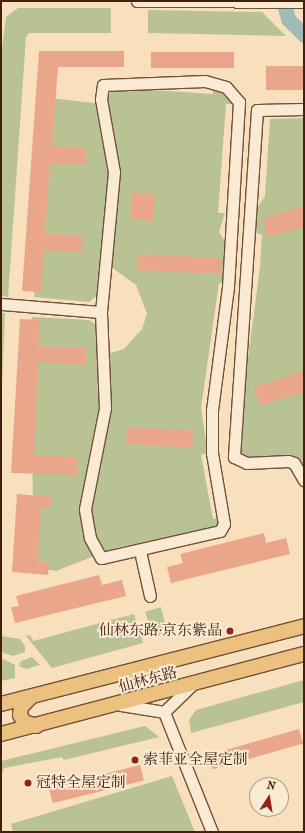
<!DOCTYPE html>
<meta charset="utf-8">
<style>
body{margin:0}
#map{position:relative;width:305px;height:833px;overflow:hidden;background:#f8dfbd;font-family:"IM FELL French Canon","Noto Serif SC",serif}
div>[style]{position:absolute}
.green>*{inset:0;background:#b9c294}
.river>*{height:15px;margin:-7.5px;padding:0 7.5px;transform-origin:7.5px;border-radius:7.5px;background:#a0baba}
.building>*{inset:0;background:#eaa68a;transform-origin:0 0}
.roads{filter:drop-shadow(1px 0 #6f513a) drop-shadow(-1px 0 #6f513a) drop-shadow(0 1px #6f513a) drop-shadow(0 -1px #6f513a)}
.minor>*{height:11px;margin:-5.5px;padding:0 5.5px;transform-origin:5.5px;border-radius:5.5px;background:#faead4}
.major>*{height:14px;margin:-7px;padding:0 7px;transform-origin:7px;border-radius:7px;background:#ecc07e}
.dots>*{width:11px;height:11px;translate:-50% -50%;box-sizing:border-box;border:2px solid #faead4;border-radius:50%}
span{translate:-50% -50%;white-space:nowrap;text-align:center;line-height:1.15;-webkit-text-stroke:4px #faead4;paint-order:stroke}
.poi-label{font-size:15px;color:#41220e}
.right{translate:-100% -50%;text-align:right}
.left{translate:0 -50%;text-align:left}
.street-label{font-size:15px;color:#41220e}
.frame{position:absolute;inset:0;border:2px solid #41220e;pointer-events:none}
.north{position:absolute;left:249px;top:777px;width:40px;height:40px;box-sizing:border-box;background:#faead4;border:1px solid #b09a85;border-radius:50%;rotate:12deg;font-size:11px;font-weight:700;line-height:16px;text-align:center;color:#41220e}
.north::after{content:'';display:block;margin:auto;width:14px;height:18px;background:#8f2418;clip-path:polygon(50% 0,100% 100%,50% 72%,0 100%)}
</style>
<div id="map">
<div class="green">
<div style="clip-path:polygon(18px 8px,111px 8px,111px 33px,29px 33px,26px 37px,8px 297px,1px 296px,1px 56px,6px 17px)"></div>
<div style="clip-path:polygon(148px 10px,262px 12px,286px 36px,148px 33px)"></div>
<div style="clip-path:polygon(213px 87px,231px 97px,233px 104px,226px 104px,218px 213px,225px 213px,219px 232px,228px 246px,225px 283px,219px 283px,201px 408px,208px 453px,201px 455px,213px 519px,220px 518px,220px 524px,216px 528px,115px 548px,56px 571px,33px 567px,32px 317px,89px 320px,98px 326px,100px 356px,124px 349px,142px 329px,147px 314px,136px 285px,111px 267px,103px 266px,99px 294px,89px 302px,34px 297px,50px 98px,94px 103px,107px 99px,111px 91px,121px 88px,213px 94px)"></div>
<div style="clip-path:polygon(304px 118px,304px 475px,298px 462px,239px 457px,245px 380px,260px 267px,262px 235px,254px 232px,257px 208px,265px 196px,270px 119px)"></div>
<div style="clip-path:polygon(1px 313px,5px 313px,1px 409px)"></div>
<div style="clip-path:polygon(161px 607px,167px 633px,154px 637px,145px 612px)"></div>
<div style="clip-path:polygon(134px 614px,143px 643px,52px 668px,26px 636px,30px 635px,33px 641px)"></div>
<div style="clip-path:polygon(1px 636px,20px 639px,25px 646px,25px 652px,13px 656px,1px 652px)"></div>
<div style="clip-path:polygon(32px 657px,40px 665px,26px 669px,19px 666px,21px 661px)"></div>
<div style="clip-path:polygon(1px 658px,15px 665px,15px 678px,1px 681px)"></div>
<div style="clip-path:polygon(304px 680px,304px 702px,191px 733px,189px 720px,196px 710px)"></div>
<div style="clip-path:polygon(145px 726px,159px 737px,64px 760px,62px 757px,4px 768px,1px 775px,1px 761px)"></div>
<div style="clip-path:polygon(172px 776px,195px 832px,13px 832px,11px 824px)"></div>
</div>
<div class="river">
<div style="left:283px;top:1px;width:19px;rotate:74deg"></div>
<div style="left:288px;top:19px;width:23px;rotate:45deg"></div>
</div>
<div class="building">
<div style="clip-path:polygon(39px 51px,124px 51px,124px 67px,58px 67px,52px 146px,86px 149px,86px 165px,50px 163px,45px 234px,82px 235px,82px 252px,44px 250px,41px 292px,22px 291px)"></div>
<div style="left:151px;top:52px;width:83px;height:16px"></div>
<div style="left:304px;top:66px;width:24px;height:38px;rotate:90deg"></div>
<div style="left:133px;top:192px;width:22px;height:27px;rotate:5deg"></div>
<div style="clip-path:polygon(304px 206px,304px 227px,268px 237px,263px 219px)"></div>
<div style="left:138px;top:254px;width:84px;height:16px;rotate:3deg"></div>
<div style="clip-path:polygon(20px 319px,40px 320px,38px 346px,86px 348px,86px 365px,38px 362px,34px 456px,78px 457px,77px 475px,11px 473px)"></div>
<div style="clip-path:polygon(304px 371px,304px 392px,260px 405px,254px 387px)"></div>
<div style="left:127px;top:427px;width:66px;height:17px;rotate:3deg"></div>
<div style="clip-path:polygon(17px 494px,52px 497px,52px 508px,41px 508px,38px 562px,49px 562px,48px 575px,12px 572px)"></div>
<div style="clip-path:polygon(264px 533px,266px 543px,286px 538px,290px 554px,171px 583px,167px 567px,183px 563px,180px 554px)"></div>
<div style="clip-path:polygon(99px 575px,102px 585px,122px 580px,126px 596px,15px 623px,11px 607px,19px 606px,16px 596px)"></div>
<div style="left:299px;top:729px;width:15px;height:94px;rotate:74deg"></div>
<div style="left:140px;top:765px;width:16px;height:94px;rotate:76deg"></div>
</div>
<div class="roads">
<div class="minor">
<div style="left:137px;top:1px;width:167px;rotate:0.3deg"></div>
<div style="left:205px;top:81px;width:22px;rotate:16deg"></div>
<div style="left:226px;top:87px;width:20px;rotate:49deg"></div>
<div style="left:239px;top:102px;width:185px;rotate:93.4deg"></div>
<div style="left:228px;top:287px;width:124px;rotate:97.4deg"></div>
<div style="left:212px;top:410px;width:43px;rotate:90deg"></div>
<div style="left:212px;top:453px;width:72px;rotate:80.4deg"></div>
<div style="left:224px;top:524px;width:8px;rotate:120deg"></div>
<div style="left:220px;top:531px;width:122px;rotate:167.2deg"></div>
<div style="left:101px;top:558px;width:23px;rotate:-119deg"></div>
<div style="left:90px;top:538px;width:29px;rotate:-100deg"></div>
<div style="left:85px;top:509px;width:103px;rotate:-78.8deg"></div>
<div style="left:105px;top:408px;width:96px;rotate:-92.4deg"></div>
<div style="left:101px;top:312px;width:141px;rotate:-84.7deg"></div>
<div style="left:114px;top:172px;width:74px;rotate:-100.1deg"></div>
<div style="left:101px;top:99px;width:14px;rotate:-82deg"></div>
<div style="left:103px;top:85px;width:102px;rotate:-2.2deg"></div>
<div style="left:304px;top:109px;width:47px;rotate:178.8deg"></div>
<div style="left:257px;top:110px;width:348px;rotate:93.8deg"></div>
<div style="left:234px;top:457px;width:14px;rotate:25deg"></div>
<div style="left:247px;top:463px;width:41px;rotate:-2.8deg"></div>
<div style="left:288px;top:461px;width:6px;rotate:18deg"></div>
<div style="left:294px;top:463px;width:20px;rotate:60deg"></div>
<div style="left:1px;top:304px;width:100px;rotate:4.6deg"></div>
<div style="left:140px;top:551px;width:46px;rotate:77.5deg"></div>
<div style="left:121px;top:705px;width:44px;rotate:9.2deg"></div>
<div style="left:164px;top:712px;width:39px;rotate:-44deg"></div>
<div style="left:164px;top:712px;width:129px;rotate:68.2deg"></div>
</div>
<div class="major">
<div style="left:30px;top:698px;width:13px;rotate:135deg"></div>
<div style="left:21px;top:707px;width:8px;rotate:97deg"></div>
<div style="left:20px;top:715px;width:8px;rotate:60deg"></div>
<div style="left:24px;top:722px;width:13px;rotate:18deg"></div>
<div style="left:1px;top:704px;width:313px;rotate:-14.4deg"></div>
<div style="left:1px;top:734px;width:313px;rotate:-14.8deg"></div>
</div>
</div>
<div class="dots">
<div style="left:230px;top:631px;background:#8f2418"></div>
<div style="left:135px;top:760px;background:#8f2418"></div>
<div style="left:28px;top:783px;background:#8f2418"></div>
</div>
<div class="poi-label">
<span class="right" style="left:222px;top:631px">仙林东路·京东紫晶</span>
<span class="left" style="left:143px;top:760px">索菲亚全屋定制</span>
<span class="left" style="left:36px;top:783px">冠特全屋定制</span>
</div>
<div class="street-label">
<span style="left:148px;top:680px;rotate:-15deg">仙林东路</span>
</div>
<div class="frame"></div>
<div class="north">N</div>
</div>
